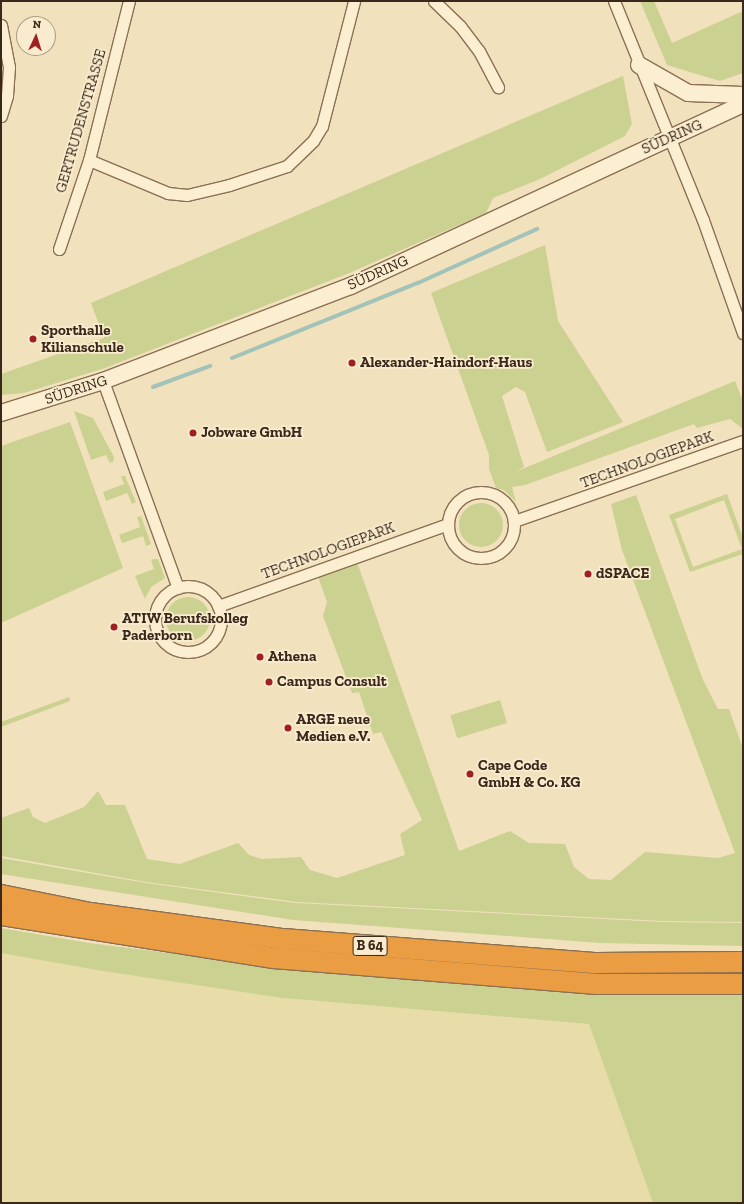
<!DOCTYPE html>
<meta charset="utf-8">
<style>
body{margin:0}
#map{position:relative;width:744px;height:1204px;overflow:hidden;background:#f2e1bd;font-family:"Zilla Slab",serif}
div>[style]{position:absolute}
.farmland>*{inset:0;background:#e8dca9}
.green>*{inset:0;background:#cbd190;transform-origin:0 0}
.round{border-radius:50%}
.stream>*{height:4px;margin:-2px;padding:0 2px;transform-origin:2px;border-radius:2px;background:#a1c3b8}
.roads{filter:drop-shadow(1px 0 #8b7054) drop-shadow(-1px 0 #8b7054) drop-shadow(0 1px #8b7054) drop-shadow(0 -1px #8b7054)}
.street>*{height:11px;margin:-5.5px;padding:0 5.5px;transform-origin:5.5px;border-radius:5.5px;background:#fceed1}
.street>.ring{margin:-5.5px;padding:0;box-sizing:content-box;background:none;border:11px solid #fceed1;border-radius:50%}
.secondary>*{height:16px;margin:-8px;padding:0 8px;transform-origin:8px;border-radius:8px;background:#fceed1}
.highway>*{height:20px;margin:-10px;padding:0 10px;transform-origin:10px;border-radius:10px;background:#eb9d44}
.dots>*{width:11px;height:11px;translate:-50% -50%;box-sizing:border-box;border:2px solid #f9ebcd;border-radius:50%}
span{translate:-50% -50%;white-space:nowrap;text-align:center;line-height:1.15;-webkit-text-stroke:3.5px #f9ebcd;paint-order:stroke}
.shield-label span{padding:1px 3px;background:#f9ebcd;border:1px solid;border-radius:3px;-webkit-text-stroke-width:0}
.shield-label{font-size:14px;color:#39281b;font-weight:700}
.street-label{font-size:15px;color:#39281b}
.poi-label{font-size:15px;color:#39281b;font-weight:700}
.left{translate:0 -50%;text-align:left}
.frame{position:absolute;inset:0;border:2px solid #39281b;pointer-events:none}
.north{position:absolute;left:16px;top:16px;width:40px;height:40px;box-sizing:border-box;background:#f9ebcd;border:1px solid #ac9d86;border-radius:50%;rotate:4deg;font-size:11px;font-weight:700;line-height:16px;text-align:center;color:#39281b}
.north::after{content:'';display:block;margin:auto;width:14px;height:18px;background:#a01f23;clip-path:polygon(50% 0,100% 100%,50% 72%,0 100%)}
</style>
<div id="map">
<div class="farmland">
<div style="clip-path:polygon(1px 953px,283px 998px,589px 1024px,653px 1203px,1px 1203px)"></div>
</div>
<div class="green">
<div style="clip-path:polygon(640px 1px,654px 1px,672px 43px,743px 11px,743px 73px,720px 81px,667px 65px)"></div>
<div style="clip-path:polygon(623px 76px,632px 124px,625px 136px,540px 179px,493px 198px,486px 213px,347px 274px,105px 368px,24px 393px,1px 395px,1px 374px,104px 338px,91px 303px)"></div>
<div style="clip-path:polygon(545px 245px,558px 321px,623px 422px,547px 452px,525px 392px,516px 387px,502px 396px,524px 467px,515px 472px,735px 381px,743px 401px,743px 429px,730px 419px,697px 428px,694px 424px,525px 485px,512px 487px,516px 502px,504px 490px,496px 488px,489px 469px,489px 455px,431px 293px)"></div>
<div style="clip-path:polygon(74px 411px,93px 418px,114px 457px,113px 462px,110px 463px,106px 455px,91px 460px)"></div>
<div style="clip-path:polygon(70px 422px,123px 568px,1px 623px,1px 446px)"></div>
<div style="clip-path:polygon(121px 476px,125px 476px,136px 502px,132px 504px,127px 493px,106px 501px,103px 492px,124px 484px)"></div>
<div style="clip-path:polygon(evenodd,727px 494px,743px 538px,743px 554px,690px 572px,669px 515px,727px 494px,724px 500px,742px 549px,693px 567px,675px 519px,724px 500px)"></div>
<div style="clip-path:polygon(636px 495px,703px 680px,718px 709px,729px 709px,743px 749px,743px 922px,662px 921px,297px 902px,146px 882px,1px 856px,1px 818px,29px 808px,33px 817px,45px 823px,84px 807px,98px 791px,106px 805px,125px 805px,147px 859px,180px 864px,238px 843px,249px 855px,262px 859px,301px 857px,310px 870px,337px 878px,405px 855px,400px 834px,422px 820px,381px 732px,373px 734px,359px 692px,352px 693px,323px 616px,327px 602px,318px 577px,357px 562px,459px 851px,510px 831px,529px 843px,565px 844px,574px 867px,589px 879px,611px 880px,645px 852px,718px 858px,735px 853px,622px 550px,611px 504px)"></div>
<div class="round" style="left:459px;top:503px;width:44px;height:44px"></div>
<div style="clip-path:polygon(141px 516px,151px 544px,146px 546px,143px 536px,122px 543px,119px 535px,140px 527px,137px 517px)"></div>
<div style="clip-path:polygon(154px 559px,158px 559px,165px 578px,151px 587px,145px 599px,135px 576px,154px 569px,151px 560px)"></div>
<div class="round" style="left:166px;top:597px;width:44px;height:44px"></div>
<div style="clip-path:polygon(69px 697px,70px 701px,1px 727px,1px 722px)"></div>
<div style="left:500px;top:700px;width:24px;height:52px;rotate:73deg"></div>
<div style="clip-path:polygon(1px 858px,146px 883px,296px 903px,662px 922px,743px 923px,743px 946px,600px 943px,293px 920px,1px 874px)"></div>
<div style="clip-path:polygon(1px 928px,89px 943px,273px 966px,743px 994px,743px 1203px,653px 1203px,589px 1024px,283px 998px,97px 970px,1px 953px)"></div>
</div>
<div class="stream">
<div style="left:232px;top:358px;width:201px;rotate:-22deg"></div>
<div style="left:418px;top:283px;width:131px;rotate:-24.4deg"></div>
<div style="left:153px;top:387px;width:61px;rotate:-20.2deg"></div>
</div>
<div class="roads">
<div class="street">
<div style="left:434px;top:1px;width:36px;rotate:44deg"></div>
<div style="left:460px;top:26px;width:31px;rotate:53deg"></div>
<div style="left:479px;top:51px;width:41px;rotate:62.2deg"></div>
<div style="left:614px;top:1px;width:236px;rotate:67.9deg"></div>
<div style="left:703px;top:220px;width:120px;rotate:70.5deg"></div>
<div style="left:1px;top:25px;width:43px;rotate:79.2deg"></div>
<div style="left:9px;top:67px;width:29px;rotate:94deg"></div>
<div style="left:7px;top:96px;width:21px;rotate:107deg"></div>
<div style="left:89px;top:160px;width:86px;rotate:22.7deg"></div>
<div style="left:168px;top:193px;width:19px;rotate:6deg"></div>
<div style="left:187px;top:195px;width:43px;rotate:-13.4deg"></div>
<div style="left:229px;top:185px;width:61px;rotate:-18.1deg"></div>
<div style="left:287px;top:166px;width:36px;rotate:-44deg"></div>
<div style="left:313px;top:141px;width:17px;rotate:-59deg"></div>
<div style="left:322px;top:126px;width:129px;rotate:-75.6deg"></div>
<div style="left:59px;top:249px;width:94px;rotate:-71.4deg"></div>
<div style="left:89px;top:160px;width:164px;rotate:-75.9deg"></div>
<div style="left:103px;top:381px;width:220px;rotate:70.1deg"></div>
<div class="ring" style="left:448px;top:492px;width:55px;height:55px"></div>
<div style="left:514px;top:521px;width:243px;rotate:-19.3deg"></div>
<div class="ring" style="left:155px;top:586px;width:55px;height:55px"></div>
<div style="left:218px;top:606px;width:244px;rotate:-19.6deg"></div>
</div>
<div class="secondary">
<div style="left:639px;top:65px;width:56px;rotate:29.7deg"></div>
<div style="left:688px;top:93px;width:55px;rotate:2.1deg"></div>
<div style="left:1px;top:413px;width:107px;rotate:-17.4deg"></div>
<div style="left:103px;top:381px;width:266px;rotate:-21deg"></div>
<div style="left:351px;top:286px;width:432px;rotate:-24.9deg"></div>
</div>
<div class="highway">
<div style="left:1px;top:895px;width:91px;rotate:11.4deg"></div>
<div style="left:90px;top:913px;width:195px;rotate:7.7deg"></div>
<div style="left:283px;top:939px;width:315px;rotate:4.4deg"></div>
<div style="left:597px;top:963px;width:146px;rotate:-0.4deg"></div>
<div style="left:1px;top:915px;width:276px;rotate:9deg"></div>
<div style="left:274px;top:958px;width:324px;rotate:4.6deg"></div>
<div style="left:597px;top:984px;width:146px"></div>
</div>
</div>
<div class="dots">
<div style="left:33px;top:339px;background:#a01f23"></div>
<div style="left:352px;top:363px;background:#a01f23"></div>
<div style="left:193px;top:433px;background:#a01f23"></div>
<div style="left:588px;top:574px;background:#a01f23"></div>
<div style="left:114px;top:627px;background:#a01f23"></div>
<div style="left:260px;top:657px;background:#a01f23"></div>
<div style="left:269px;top:682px;background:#a01f23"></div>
<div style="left:288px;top:728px;background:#a01f23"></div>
<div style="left:470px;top:774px;background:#a01f23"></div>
</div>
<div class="shield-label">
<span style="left:370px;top:946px">B 64</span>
</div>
<div class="street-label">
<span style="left:81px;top:121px;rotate:-74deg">GERTRUDENSTRASSE</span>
<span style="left:672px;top:137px;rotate:-24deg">SÜDRING</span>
<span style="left:378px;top:273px;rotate:-24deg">SÜDRING</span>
<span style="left:76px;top:390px;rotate:-18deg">SÜDRING</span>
<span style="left:647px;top:460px;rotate:-20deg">TECHNOLOGIEPARK</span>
<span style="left:328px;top:551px;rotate:-20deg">TECHNOLOGIEPARK</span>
</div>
<div class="poi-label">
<span class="left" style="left:41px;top:339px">Sporthalle<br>Kilianschule</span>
<span class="left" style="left:360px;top:363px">Alexander-Haindorf-Haus</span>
<span class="left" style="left:201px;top:433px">Jobware GmbH</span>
<span class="left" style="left:596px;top:574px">dSPACE</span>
<span class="left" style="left:122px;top:627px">ATIW Berufskolleg<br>Paderborn</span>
<span class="left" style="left:268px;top:657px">Athena</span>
<span class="left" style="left:277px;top:682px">Campus Consult</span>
<span class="left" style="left:296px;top:728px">ARGE neue<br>Medien e.V.</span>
<span class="left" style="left:478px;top:774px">Cape Code<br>GmbH &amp; Co. KG</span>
</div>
<div class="frame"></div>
<div class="north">N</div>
</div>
